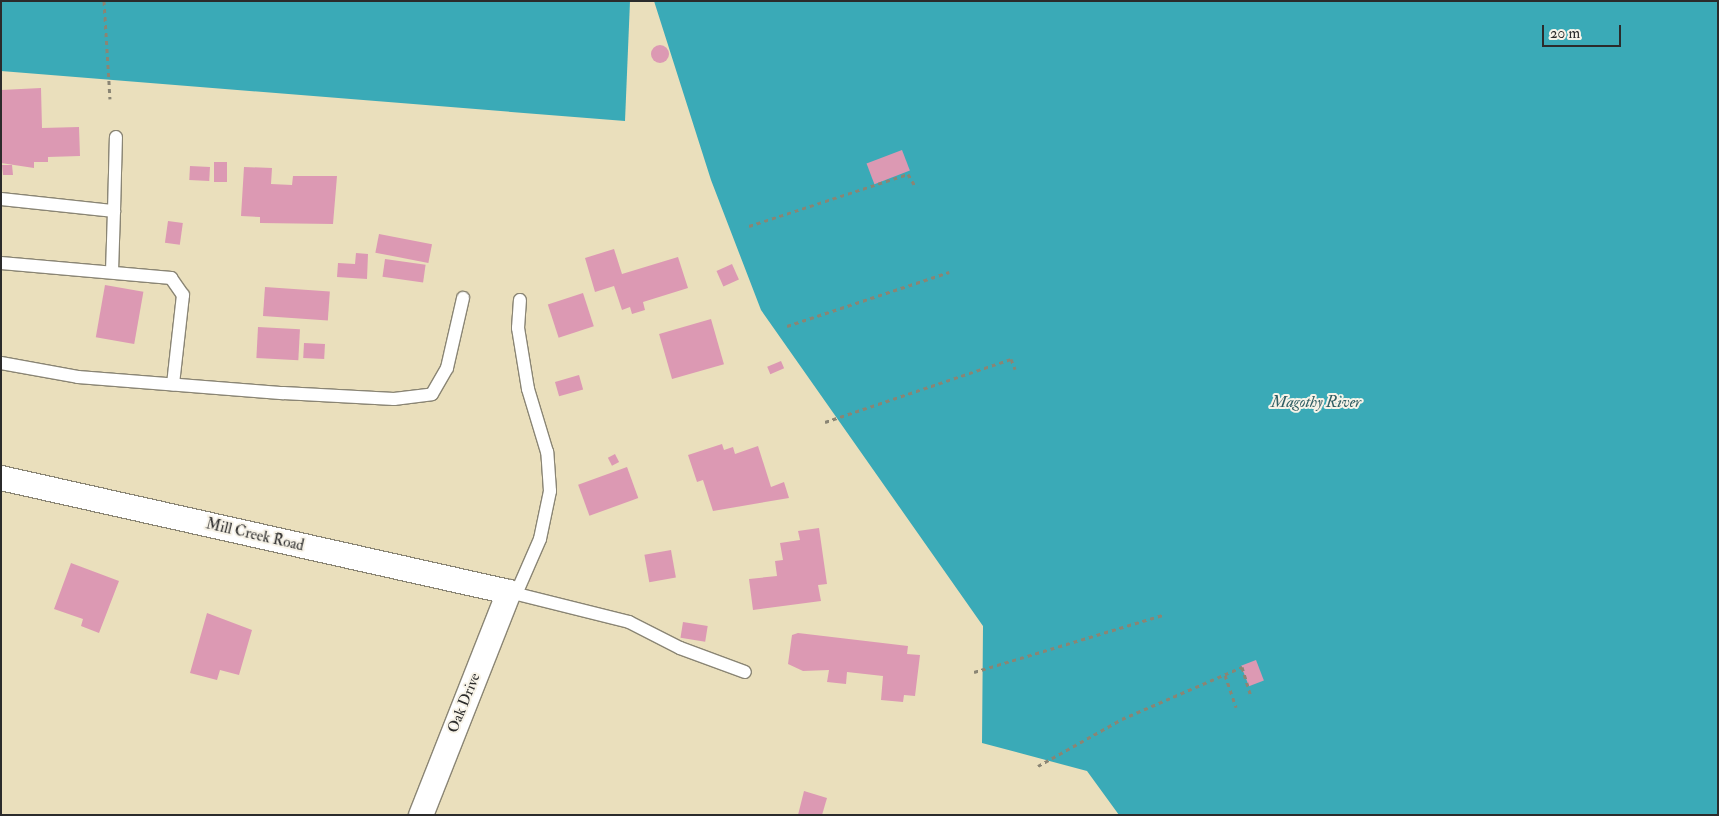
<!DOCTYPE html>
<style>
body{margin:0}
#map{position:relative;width:1719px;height:816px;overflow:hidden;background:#eadfbc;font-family:"IM FELL Double Pica",serif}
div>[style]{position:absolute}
.water>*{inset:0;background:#3aaab7}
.building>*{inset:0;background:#dc99b3;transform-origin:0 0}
.round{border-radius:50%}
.path>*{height:3px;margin-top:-1.5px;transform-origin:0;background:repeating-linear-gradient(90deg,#8a8574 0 4px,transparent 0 8px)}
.roads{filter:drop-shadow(1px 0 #8a8574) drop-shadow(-1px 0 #8a8574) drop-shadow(0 1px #8a8574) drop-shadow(0 -1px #8a8574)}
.service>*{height:12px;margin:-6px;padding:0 6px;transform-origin:6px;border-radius:6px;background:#fff}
.minor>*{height:24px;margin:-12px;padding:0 12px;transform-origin:12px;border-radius:12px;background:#fff}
span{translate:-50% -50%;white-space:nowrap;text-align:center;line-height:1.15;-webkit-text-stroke:4px #f7f3e8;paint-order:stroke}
.street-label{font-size:15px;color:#2b2b2b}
.water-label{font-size:16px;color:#315e63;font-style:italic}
.frame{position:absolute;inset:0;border:2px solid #2b2b2b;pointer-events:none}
.scale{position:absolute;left:1542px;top:25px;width:79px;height:22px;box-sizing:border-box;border:2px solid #2b2b2b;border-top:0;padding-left:6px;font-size:15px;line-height:18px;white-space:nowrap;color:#2b2b2b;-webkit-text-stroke:4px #f7f3e8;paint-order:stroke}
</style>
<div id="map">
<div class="water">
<div style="clip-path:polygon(1px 1px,630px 1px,625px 121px,1px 71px)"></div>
<div style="clip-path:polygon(654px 1px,1718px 1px,1718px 815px,1119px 815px,1087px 771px,982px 743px,983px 626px,761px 310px,711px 180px)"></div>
</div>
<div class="building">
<div class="round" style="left:651px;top:45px;width:18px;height:18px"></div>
<div style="clip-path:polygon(41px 88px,42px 128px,79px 127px,80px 156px,48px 157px,48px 162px,34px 162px,34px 168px,1px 163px,1px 90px)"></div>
<div style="left:902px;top:150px;width:22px;height:38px;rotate:69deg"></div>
<div style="left:214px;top:162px;width:13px;height:20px"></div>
<div style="clip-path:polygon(2px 165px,12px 165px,13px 175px,3px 175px)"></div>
<div style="left:190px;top:166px;width:20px;height:14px;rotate:3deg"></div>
<div style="clip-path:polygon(244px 167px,272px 168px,271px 184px,292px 185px,293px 176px,337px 176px,333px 224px,260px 223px,260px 217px,241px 216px)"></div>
<div style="left:168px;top:221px;width:15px;height:22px;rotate:8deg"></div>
<div style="left:379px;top:234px;width:54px;height:19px;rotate:11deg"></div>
<div style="clip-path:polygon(614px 249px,622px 274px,678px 257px,688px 288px,643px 302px,645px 310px,632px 314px,630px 307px,622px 310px,614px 286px,595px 292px,585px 258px)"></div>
<div style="clip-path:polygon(356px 253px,368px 254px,367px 279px,337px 277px,338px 263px,355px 264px)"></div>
<div style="left:385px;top:259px;width:41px;height:18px;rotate:8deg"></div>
<div style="left:732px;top:264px;width:17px;height:17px;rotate:66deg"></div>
<div style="left:105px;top:285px;width:39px;height:53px;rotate:10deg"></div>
<div style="left:265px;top:287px;width:65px;height:29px;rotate:4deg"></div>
<div style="left:583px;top:293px;width:35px;height:37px;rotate:72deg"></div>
<div style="left:711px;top:319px;width:47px;height:54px;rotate:74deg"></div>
<div style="left:258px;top:327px;width:42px;height:31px;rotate:3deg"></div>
<div style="left:304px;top:343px;width:21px;height:15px;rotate:3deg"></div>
<div style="left:781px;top:361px;width:8px;height:15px;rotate:67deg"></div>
<div style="left:579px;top:375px;width:15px;height:25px;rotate:74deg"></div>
<div style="clip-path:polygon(722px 444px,724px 450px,733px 447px,735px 454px,758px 446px,771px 487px,784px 482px,789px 498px,713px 511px,703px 480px,697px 482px,688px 455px)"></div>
<div style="left:615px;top:454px;width:9px;height:8px;rotate:63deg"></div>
<div style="left:627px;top:467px;width:33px;height:52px;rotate:70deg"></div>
<div style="clip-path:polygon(819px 528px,827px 584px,818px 585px,821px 601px,753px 610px,749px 579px,777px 576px,775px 561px,783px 560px,780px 543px,800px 540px,798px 531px)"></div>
<div style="left:671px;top:550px;width:28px;height:27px;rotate:80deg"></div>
<div style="clip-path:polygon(71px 563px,119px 581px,99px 633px,81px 626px,83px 619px,54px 609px)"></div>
<div style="clip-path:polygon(207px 613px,252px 630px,239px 675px,220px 670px,217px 680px,190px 673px)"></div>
<div style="left:683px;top:622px;width:25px;height:16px;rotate:9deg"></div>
<div style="clip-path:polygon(798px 633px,908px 646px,907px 654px,920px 655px,915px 696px,904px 695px,903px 702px,881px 700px,883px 676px,847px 672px,846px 684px,827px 682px,829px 670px,803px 671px,788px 664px,792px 635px)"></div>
<div style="left:1256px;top:660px;width:22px;height:16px;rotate:69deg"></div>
<div style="clip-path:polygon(804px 791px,827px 798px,822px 815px,798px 815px)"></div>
</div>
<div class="path">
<div style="left:104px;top:1px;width:98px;rotate:86.5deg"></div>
<div style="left:749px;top:226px;width:167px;rotate:-18.1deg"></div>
<div style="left:908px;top:174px;width:16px;rotate:60deg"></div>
<div style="left:787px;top:326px;width:171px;rotate:-18.4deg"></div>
<div style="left:825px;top:422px;width:196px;rotate:-18.7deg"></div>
<div style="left:1011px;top:359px;width:11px;rotate:68deg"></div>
<div style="left:974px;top:672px;width:197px;rotate:-16.8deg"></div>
<div style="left:1225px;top:675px;width:34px;rotate:71deg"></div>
<div style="left:1038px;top:766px;width:96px;rotate:-29.2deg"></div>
<div style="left:1122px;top:719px;width:131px;rotate:-23.4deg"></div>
<div style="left:1242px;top:667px;width:28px;rotate:73deg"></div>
</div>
<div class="roads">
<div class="service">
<div style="left:1px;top:199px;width:114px;rotate:6.1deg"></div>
<div style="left:114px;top:211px;width:61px;rotate:91.9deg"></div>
<div style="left:114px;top:211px;width:74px;rotate:-88.5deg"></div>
<div style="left:1px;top:263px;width:171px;rotate:5deg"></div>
<div style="left:171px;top:278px;width:21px;rotate:55deg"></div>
<div style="left:183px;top:295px;width:90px;rotate:96.4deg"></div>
<div style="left:1px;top:363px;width:78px;rotate:10.3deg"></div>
<div style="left:78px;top:377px;width:206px;rotate:4.5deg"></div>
<div style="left:283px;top:393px;width:111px;rotate:3.1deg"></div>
<div style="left:394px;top:399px;width:38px;rotate:-7deg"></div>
<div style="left:432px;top:394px;width:30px;rotate:-60deg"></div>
<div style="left:447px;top:368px;width:72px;rotate:-77.1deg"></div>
<div style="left:509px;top:592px;width:124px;rotate:14deg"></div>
<div style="left:629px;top:622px;width:57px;rotate:27deg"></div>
<div style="left:680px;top:648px;width:69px;rotate:20.3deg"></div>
<div style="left:516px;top:594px;width:60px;rotate:-66.4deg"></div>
<div style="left:540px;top:539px;width:49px;rotate:-78.2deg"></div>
<div style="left:550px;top:491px;width:39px;rotate:-94deg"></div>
<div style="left:547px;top:452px;width:66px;rotate:-106.8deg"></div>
<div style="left:528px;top:389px;width:62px;rotate:-99.3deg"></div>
<div style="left:518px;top:328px;width:28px;rotate:-86deg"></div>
</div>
<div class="minor">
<div style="left:1px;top:478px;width:521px;rotate:12.65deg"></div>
<div style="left:509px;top:592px;width:240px;rotate:111.5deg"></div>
</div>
</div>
<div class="street-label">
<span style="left:255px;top:535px;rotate:13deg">Mill Creek Road</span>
<span style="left:464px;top:703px;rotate:-68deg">Oak Drive</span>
</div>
<div class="water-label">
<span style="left:1316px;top:402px">Magothy River</span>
</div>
<div class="frame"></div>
<div class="scale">20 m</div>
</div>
